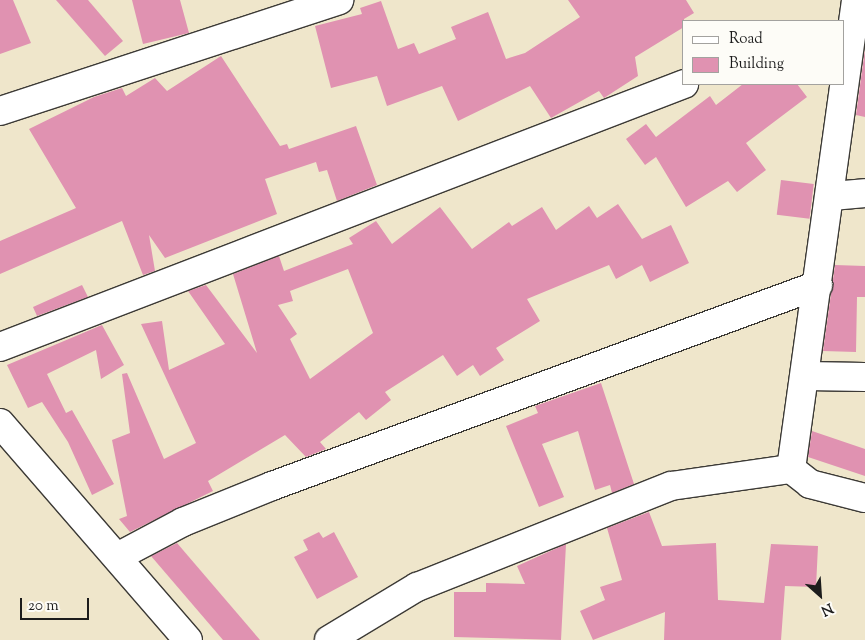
<!DOCTYPE html>
<style>
body{margin:0}
#map{position:relative;width:865px;height:640px;overflow:hidden;background:#efe6cb;font-family:"Sorts Mill Goudy",serif}
div>[style]{position:absolute}
.building>*{inset:0;background:#e092b1;transform-origin:0 0}
.roads{filter:drop-shadow(1px 0 #3c3a36) drop-shadow(-1px 0 #3c3a36) drop-shadow(0 1px #3c3a36) drop-shadow(0 -1px #3c3a36)}
.street>*{height:28px;margin:-14px;padding:0 14px;transform-origin:14px;border-radius:14px;background:#fff}
span{translate:-50% -50%;white-space:nowrap;text-align:center;line-height:1.15;-webkit-text-stroke:4.5px #fdfcf7;paint-order:stroke}
.legend{position:absolute;left:682px;top:20px;width:162px;height:65px;box-sizing:border-box;background:#fdfcf7;border:1px solid #a3a29f;margin:0;padding:6px 9px;list-style:none;font-size:15px;color:#1c1c1c}
.legend li{display:flex;align-items:center;gap:10px;height:25px}
.legend b{width:25px;border:1px solid #a3a29f}
.north{position:absolute;left:795px;top:570px;width:50px;height:50px;-webkit-text-stroke:4px #fdfcf7;paint-order:stroke;rotate:154deg;font-size:14px;font-weight:700;line-height:20px;text-align:center;color:#1c1c1c}
.north::after{content:'';display:block;margin:auto;width:18px;height:22px;background:#1c1c1c;clip-path:polygon(50% 0,100% 100%,50% 72%,0 100%)}
.scale{position:absolute;left:20px;top:598px;width:69px;height:22px;box-sizing:border-box;border:2px solid #1c1c1c;border-top:0;padding-left:6px;font-size:15px;line-height:18px;white-space:nowrap;color:#1c1c1c;-webkit-text-stroke:4px #fdfcf7;paint-order:stroke}
</style>
<div id="map">
<div class="building">
<div style="clip-path:polygon(0 0,13px 0,31px 43px,0 54px)"></div>
<div style="clip-path:polygon(56px 0,88px 0,123px 41px,105px 56px)"></div>
<div style="clip-path:polygon(132px 0,180px 0,189px 33px,143px 44px)"></div>
<div style="clip-path:polygon(568px 0,686px 0,694px 13px,684px 19px,684px 27px,635px 57px,638px 76px,604px 98px,599px 91px,551px 118px,530px 86px,458px 121px,442px 86px,387px 106px,377px 76px,331px 88px,315px 26px,362px 14px,360px 8px,381px 1px,398px 49px,414px 43px,419px 54px,456px 39px,451px 27px,488px 12px,506px 59px,525px 53px,580px 17px)"></div>
<div style="clip-path:polygon(865px 49px,865px 117px,856px 115px)"></div>
<div style="clip-path:polygon(221px 56px,280px 146px,287px 144px,289px 149px,356px 126px,377px 185px,337px 201px,327px 170px,319px 172px,316px 162px,265px 179px,277px 214px,165px 258px,149px 235px,155px 271px,143px 275px,122px 221px,0 274px,0 241px,76px 208px,29px 129px,94px 97px,122px 88px,126px 96px,155px 78px,167px 91px)"></div>
<div style="clip-path:polygon(743px 84px,797px 84px,807px 97px,746px 143px,766px 170px,737px 192px,728px 181px,686px 207px,656px 157px,645px 165px,626px 139px,646px 124px,656px 137px,710px 96px,716px 105px)"></div>
<div style="left:781px;top:180px;width:33px;height:35px;rotate:7deg"></div>
<div style="clip-path:polygon(evenodd,618px 204px,642px 239px,671px 225px,689px 263px,650px 282px,642px 265px,616px 279px,609px 265px,527px 299px,540px 321px,496px 348px,504px 360px,480px 376px,473px 365px,457px 376px,443px 355px,385px 392px,391px 400px,366px 420px,359px 412px,320px 442px,326px 449px,306px 457px,285px 435px,208px 481px,213px 491px,130px 532px,119px 519px,127px 516px,112px 440px,130px 433px,122px 374px,127px 373px,164px 459px,196px 443px,141px 324px,162px 321px,169px 370px,225px 344px,188px 291px,206px 285px,257px 353px,233px 274px,279px 256px,284px 271px,353px 244px,349px 238px,376px 221px,392px 244px,440px 207px,472px 249px,509px 222px,512px 226px,542px 207px,556px 230px,589px 206px,597px 218px,618px 204px,348px 269px,373px 333px,310px 379px,290px 339px,297px 334px,278px 305px,293px 301px,290px 291px,348px 269px)"></div>
<div style="clip-path:polygon(835px 265px,865px 266px,865px 297px,857px 297px,856px 352px,823px 351px)"></div>
<div style="clip-path:polygon(82px 285px,88px 297px,37px 316px,33px 307px)"></div>
<div style="clip-path:polygon(102px 325px,124px 365px,101px 379px,96px 350px,47px 374px,66px 413px,72px 410px,114px 484px,92px 495px,68px 442px,42px 402px,28px 408px,7px 365px)"></div>
<div style="clip-path:polygon(601px 383px,634px 484px,612px 493px,610px 485px,595px 490px,578px 431px,542px 444px,564px 497px,539px 507px,506px 426px,538px 413px,535px 406px)"></div>
<div style="clip-path:polygon(812px 431px,865px 449px,865px 476px,808px 457px)"></div>
<div style="clip-path:polygon(649px 512px,662px 546px,716px 543px,718px 600px,764px 603px,771px 544px,818px 546px,816px 587px,785px 586px,781px 640px,664px 640px,665px 612px,593px 640px,580px 611px,605px 600px,600px 587px,622px 580px,607px 528px)"></div>
<div style="clip-path:polygon(319px 532px,323px 538px,334px 532px,358px 577px,317px 599px,294px 557px,308px 550px,303px 540px)"></div>
<div style="clip-path:polygon(177px 543px,260px 640px,223px 640px,151px 556px)"></div>
<div style="clip-path:polygon(566px 544px,561px 640px,454px 637px,454px 592px,486px 592px,486px 583px,525px 584px,517px 566px)"></div>
</div>
<div class="roads">
<div class="street">
<div style="left:0;top:111px;width:357px;rotate:-18.1deg"></div>
<div style="left:832px;top:196px;width:33px;rotate:-5deg"></div>
<div style="left:0;top:347px;width:733px;rotate:-21.03deg"></div>
<div style="left:806px;top:376px;width:59px;rotate:1deg"></div>
<div style="left:0;top:423px;width:287px;rotate:49.1deg"></div>
<div style="left:791px;top:469px;width:473px;rotate:-82.1deg"></div>
<div style="left:117px;top:557px;width:75px;rotate:-27.9deg"></div>
<div style="left:183px;top:522px;width:96px;rotate:-22deg"></div>
<div style="left:272px;top:486px;width:582px;rotate:-20.21deg"></div>
<div style="left:329px;top:640px;width:103px;rotate:-31.1deg"></div>
<div style="left:417px;top:587px;width:273px;rotate:-21.7deg"></div>
<div style="left:671px;top:486px;width:121px;rotate:-8.1deg"></div>
<div style="left:791px;top:469px;width:24px;rotate:38deg"></div>
<div style="left:810px;top:484px;width:57px;rotate:14.3deg"></div>
</div>
</div>
<ul class="legend">
<li><b style="height:6px;background:#fff"></b>Road</li>
<li><b style="height:14px;background:#e092b1"></b>Building</li>
</ul>
<div class="north">N</div>
<div class="scale">20 m</div>
</div>
